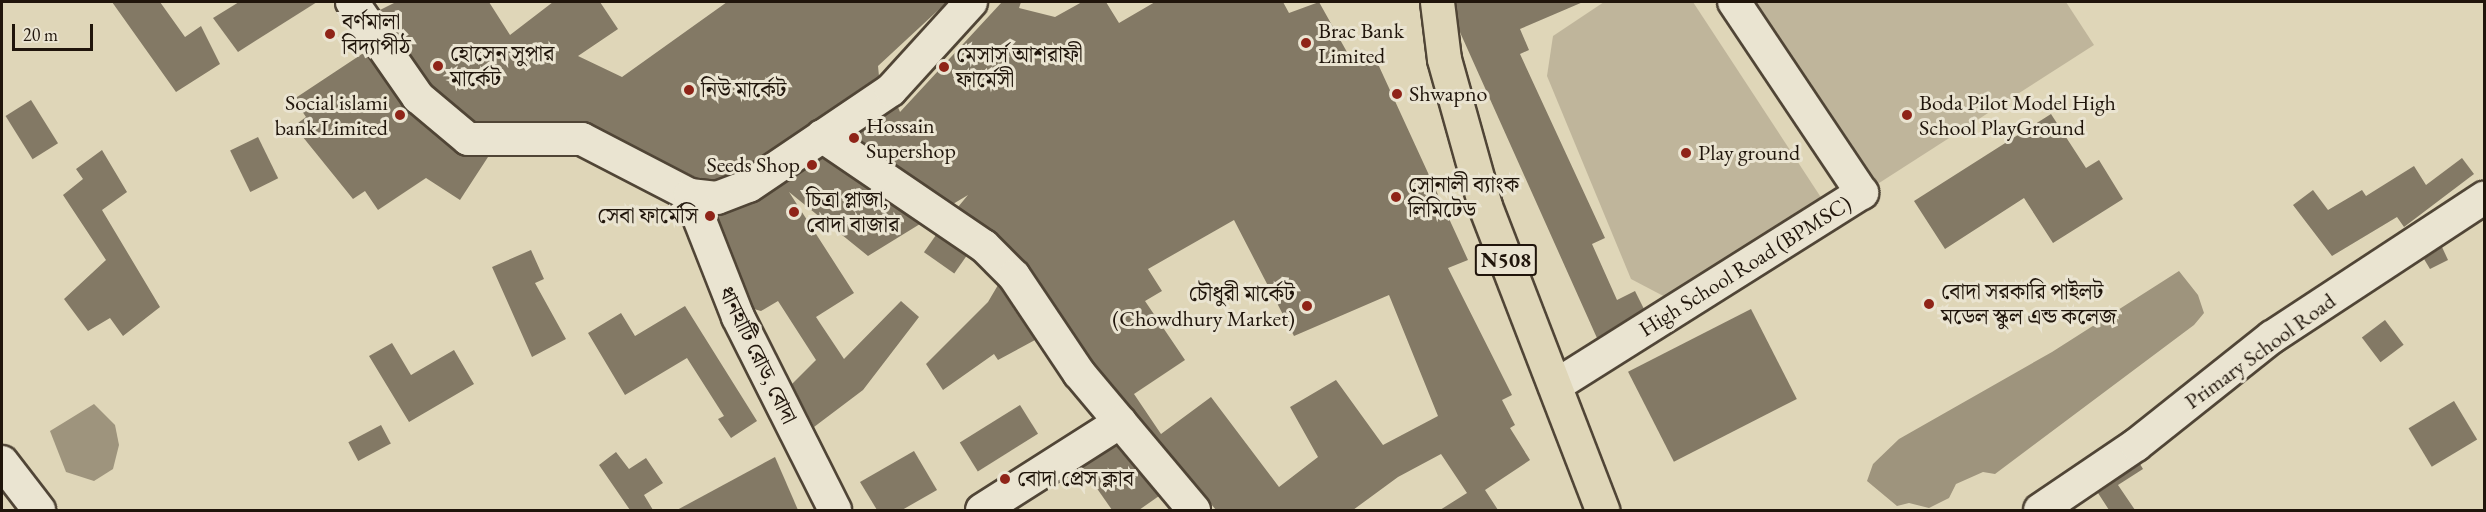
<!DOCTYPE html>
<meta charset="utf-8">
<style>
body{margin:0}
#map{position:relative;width:2486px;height:512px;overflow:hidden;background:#dfd6b8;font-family:"EB Garamond","Noto Serif Bengali",serif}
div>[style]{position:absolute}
.green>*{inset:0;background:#bfb59b}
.water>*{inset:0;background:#9e947d}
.building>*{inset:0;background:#837965;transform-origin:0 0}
.roads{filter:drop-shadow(2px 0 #504536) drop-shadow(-2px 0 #504536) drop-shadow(0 2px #504536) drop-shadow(0 -2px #504536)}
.minor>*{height:32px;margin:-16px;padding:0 16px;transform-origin:16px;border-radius:16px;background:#eae4d1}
.highway>*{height:33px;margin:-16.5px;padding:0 16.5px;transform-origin:16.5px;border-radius:16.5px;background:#dfd6b8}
.dots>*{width:16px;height:16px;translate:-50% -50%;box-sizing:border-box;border:3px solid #eae4d1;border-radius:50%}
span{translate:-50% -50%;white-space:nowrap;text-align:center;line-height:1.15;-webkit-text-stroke:6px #eae4d1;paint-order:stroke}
.shield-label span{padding:2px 4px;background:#eae4d1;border:2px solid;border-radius:4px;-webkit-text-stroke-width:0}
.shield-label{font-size:21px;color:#20150b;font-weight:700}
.poi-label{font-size:22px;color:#20150b}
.left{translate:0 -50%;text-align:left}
.right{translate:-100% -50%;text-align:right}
.street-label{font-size:22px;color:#20150b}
.frame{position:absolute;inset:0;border:3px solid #20150b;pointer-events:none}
.scale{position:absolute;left:12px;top:24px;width:81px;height:27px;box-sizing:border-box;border:3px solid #20150b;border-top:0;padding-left:8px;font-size:18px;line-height:21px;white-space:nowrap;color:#20150b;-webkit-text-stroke:4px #eae4d1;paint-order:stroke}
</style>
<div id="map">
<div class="green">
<div style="clip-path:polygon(1604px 2px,1693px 2px,1822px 199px,1671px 300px,1631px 279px,1547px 76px,1553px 36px)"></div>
<div style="clip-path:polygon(1751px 2px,2066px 2px,2094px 45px,1876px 185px)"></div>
</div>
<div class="water">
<div style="clip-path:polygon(2179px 271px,2198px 295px,2204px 313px,2194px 325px,1995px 474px,1983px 472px,1956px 484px,1949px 498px,1929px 508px,1909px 503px,1897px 506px,1867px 481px,1873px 464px,1899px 439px,2052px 352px)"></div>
<div style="clip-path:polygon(94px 404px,115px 425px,119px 445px,113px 469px,94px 481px,66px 472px,50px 431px)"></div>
</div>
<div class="building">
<div style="clip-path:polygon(112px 2px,160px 2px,185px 37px,201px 26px,220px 64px,176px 92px)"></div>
<div style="clip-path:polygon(239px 2px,317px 2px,238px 52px,213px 18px)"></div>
<div style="clip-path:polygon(396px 2px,489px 2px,510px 35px,553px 2px,600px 2px,618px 29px,578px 56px,622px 77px,727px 2px,947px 2px,878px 66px,879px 76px,741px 170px,715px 180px,695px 177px,583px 121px,475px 121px,431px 85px,383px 16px,380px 10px)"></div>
<div style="clip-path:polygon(evenodd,1002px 2px,1021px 2px,1019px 8px,1055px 17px,1082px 2px,1106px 2px,1119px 23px,1155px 2px,1283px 2px,1289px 13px,1319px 2px,1352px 61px,1372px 51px,1468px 260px,1448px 268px,1512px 395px,1502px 400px,1515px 425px,1510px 428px,1530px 460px,1485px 490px,1498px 510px,1440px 510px,1467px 493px,1441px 454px,1398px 477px,1353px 510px,1216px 510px,1093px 362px,1027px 263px,958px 207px,968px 195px,953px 204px,855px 136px,898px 107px,900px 112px,1002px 2px,1234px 220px,1294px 336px,1389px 295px,1438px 416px,1383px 445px,1336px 380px,1290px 407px,1318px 457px,1279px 487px,1211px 397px,1161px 434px,1134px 394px,1185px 360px,1145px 301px,1162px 291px,1148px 269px,1234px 220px)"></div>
<div style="clip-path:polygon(1456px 2px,1583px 2px,1520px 29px,1529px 50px,1520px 54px,1605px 238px,1592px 244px,1617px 300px,1635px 291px,1644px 309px,1597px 338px,1459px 30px)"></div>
<div style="clip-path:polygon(365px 52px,406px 111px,457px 153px,488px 157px,460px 200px,426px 178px,378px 210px,365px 191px,353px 199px,294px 126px,306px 117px,294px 99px)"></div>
<div style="left:31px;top:100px;width:51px;height:30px;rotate:58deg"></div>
<div style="clip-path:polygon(2051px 114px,2086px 168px,2099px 160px,2123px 199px,2053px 243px,2024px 198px,1945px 249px,1914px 201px)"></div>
<div style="left:258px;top:137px;width:46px;height:31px;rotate:64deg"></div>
<div style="clip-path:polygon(102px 150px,127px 192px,102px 210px,160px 307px,123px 336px,110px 318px,88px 331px,64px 299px,106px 260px,63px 195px,83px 179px,76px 169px)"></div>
<div style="clip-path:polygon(822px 158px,920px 224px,868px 256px,789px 192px,854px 293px,816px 317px,844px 359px,901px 301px,919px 317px,863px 390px,814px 427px,792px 384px,816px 360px,778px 301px,761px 311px,754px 309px,717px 216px,759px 201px)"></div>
<div style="clip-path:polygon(2462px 158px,2474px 174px,2404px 227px,2397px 217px,2332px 256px,2293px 205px,2313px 190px,2328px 210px,2362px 190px,2366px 196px,2414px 166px,2426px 185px)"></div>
<div style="left:936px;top:235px;width:37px;height:21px;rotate:35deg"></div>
<div style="clip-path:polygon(2442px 247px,2448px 260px,2430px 269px,2424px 259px)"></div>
<div style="clip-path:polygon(531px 250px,544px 279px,535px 283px,566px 339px,532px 357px,492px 267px)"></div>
<div style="clip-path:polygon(998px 285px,1035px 340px,998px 360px,994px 354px,943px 390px,926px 364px,988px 302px)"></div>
<div style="clip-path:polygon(685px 306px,757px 421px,731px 438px,718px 419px,724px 416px,687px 358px,625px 395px,588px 333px,621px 313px,635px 336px)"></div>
<div style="left:1751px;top:309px;width:101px;height:138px;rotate:63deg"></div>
<div style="left:2385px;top:320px;width:31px;height:29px;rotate:53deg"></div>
<div style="clip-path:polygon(392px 343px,411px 375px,454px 350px,474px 384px,409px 422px,369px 356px)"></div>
<div style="left:2454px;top:401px;width:45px;height:53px;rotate:59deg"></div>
<div style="left:1020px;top:405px;width:34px;height:71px;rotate:58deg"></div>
<div style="left:381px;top:425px;width:21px;height:37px;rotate:62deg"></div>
<div style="clip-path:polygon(1116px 446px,1159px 496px,1139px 510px,1112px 510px,1082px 467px)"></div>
<div style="clip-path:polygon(914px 451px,937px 490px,902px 510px,877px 510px,860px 482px)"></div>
<div style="clip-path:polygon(616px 452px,629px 469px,646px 458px,663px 483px,644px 495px,653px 510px,630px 510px,599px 465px)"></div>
<div style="clip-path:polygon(775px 457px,798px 510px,677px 510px)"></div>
<div style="clip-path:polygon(2140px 464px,2143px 469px,2118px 485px,2135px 510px,2109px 510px,2098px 493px)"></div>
</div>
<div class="roads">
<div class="minor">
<div style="left:352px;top:2px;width:116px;rotate:55.2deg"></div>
<div style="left:418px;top:97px;width:65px;rotate:40deg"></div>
<div style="left:468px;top:139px;width:114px"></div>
<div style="left:582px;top:139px;width:122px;rotate:27.4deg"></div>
<div style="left:690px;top:195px;width:27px;rotate:6deg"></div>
<div style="left:717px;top:198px;width:34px;rotate:-21deg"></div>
<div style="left:749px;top:186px;width:171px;rotate:-34.1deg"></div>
<div style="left:891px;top:90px;width:119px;rotate:-47.7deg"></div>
<div style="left:822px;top:136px;width:196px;rotate:34.2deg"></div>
<div style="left:984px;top:246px;width:42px;rotate:45deg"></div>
<div style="left:1014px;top:276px;width:117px;rotate:56.2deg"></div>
<div style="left:1079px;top:373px;width:179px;rotate:50deg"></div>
<div style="left:690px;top:195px;width:131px;rotate:68.5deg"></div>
<div style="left:738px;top:317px;width:216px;rotate:63.3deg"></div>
<div style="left:1555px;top:386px;width:363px;rotate:-32.2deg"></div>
<div style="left:1862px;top:193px;width:230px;rotate:-123.8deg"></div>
<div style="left:2px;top:462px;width:61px;rotate:52.4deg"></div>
<div style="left:982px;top:510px;width:164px;rotate:-32.5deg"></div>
<div style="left:2040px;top:510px;width:116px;rotate:-34.1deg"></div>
<div style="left:2136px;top:445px;width:174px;rotate:-38.5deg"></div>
<div style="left:2272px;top:337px;width:254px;rotate:-33.3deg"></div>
</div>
<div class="highway">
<div style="left:1437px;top:2px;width:57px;rotate:83deg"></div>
<div style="left:1444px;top:59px;width:153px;rotate:74.4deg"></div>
<div style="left:1485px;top:206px;width:326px;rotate:68.9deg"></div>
</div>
</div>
<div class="dots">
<div style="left:330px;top:34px;background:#8f2418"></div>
<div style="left:1306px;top:43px;background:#8f2418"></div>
<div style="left:438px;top:66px;background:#8f2418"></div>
<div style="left:944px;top:67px;background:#8f2418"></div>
<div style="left:689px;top:90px;background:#8f2418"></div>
<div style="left:1397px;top:94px;background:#8f2418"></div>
<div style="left:400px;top:115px;background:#8f2418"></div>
<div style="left:1907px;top:115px;background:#8f2418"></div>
<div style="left:854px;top:138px;background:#8f2418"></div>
<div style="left:1686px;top:153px;background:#8f2418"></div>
<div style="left:812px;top:165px;background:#8f2418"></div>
<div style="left:1396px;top:197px;background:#8f2418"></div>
<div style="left:794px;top:212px;background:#8f2418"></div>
<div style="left:710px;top:216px;background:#8f2418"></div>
<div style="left:1929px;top:304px;background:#8f2418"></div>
<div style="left:1307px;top:306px;background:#8f2418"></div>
<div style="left:1005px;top:479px;background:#8f2418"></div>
</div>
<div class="shield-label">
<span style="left:1506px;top:260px">N508</span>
</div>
<div class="poi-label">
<span class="left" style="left:342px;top:34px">বর্ণমালা<br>বিদ্যাপীঠ</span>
<span class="left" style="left:1318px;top:43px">Brac Bank<br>Limited</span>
<span class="left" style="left:450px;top:66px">হোসেন সুপার<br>মার্কেট</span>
<span class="left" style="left:956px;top:67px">মেসার্স আশরাফী<br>ফার্মেসী</span>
<span class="left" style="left:701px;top:90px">নিউ মার্কেট</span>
<span class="left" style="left:1409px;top:94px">Shwapno</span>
<span class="right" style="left:388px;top:115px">Social islami<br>bank Limited</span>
<span class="left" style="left:1919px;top:115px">Boda Pilot Model High<br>School PlayGround</span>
<span class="left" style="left:866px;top:138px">Hossain<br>Supershop</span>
<span class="left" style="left:1698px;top:153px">Play ground</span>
<span class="right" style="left:800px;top:165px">Seeds Shop</span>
<span class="left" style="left:1408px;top:197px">সোনালী ব্যাংক<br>লিমিটেড</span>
<span class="left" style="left:806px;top:212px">চিত্রা প্লাজা,<br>বোদা বাজার</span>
<span class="right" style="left:698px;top:216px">সেবা ফার্মেসি</span>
<span class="left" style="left:1941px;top:304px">বোদা সরকারি পাইলট<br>মডেল স্কুল এন্ড কলেজ</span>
<span class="right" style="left:1295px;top:306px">চৌধুরী মার্কেট<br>(Chowdhury Market)</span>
<span class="left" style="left:1017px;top:479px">বোদা প্রেস ক্লাব</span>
</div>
<div class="street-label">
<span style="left:1745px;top:266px;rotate:-32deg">High School Road (BPMSC)</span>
<span style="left:2260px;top:351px;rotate:-36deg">Primary School Road</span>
<span style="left:758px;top:355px;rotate:64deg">ধানহাটি রোড, বোদা</span>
</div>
<div class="frame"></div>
<div class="scale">20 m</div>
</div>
